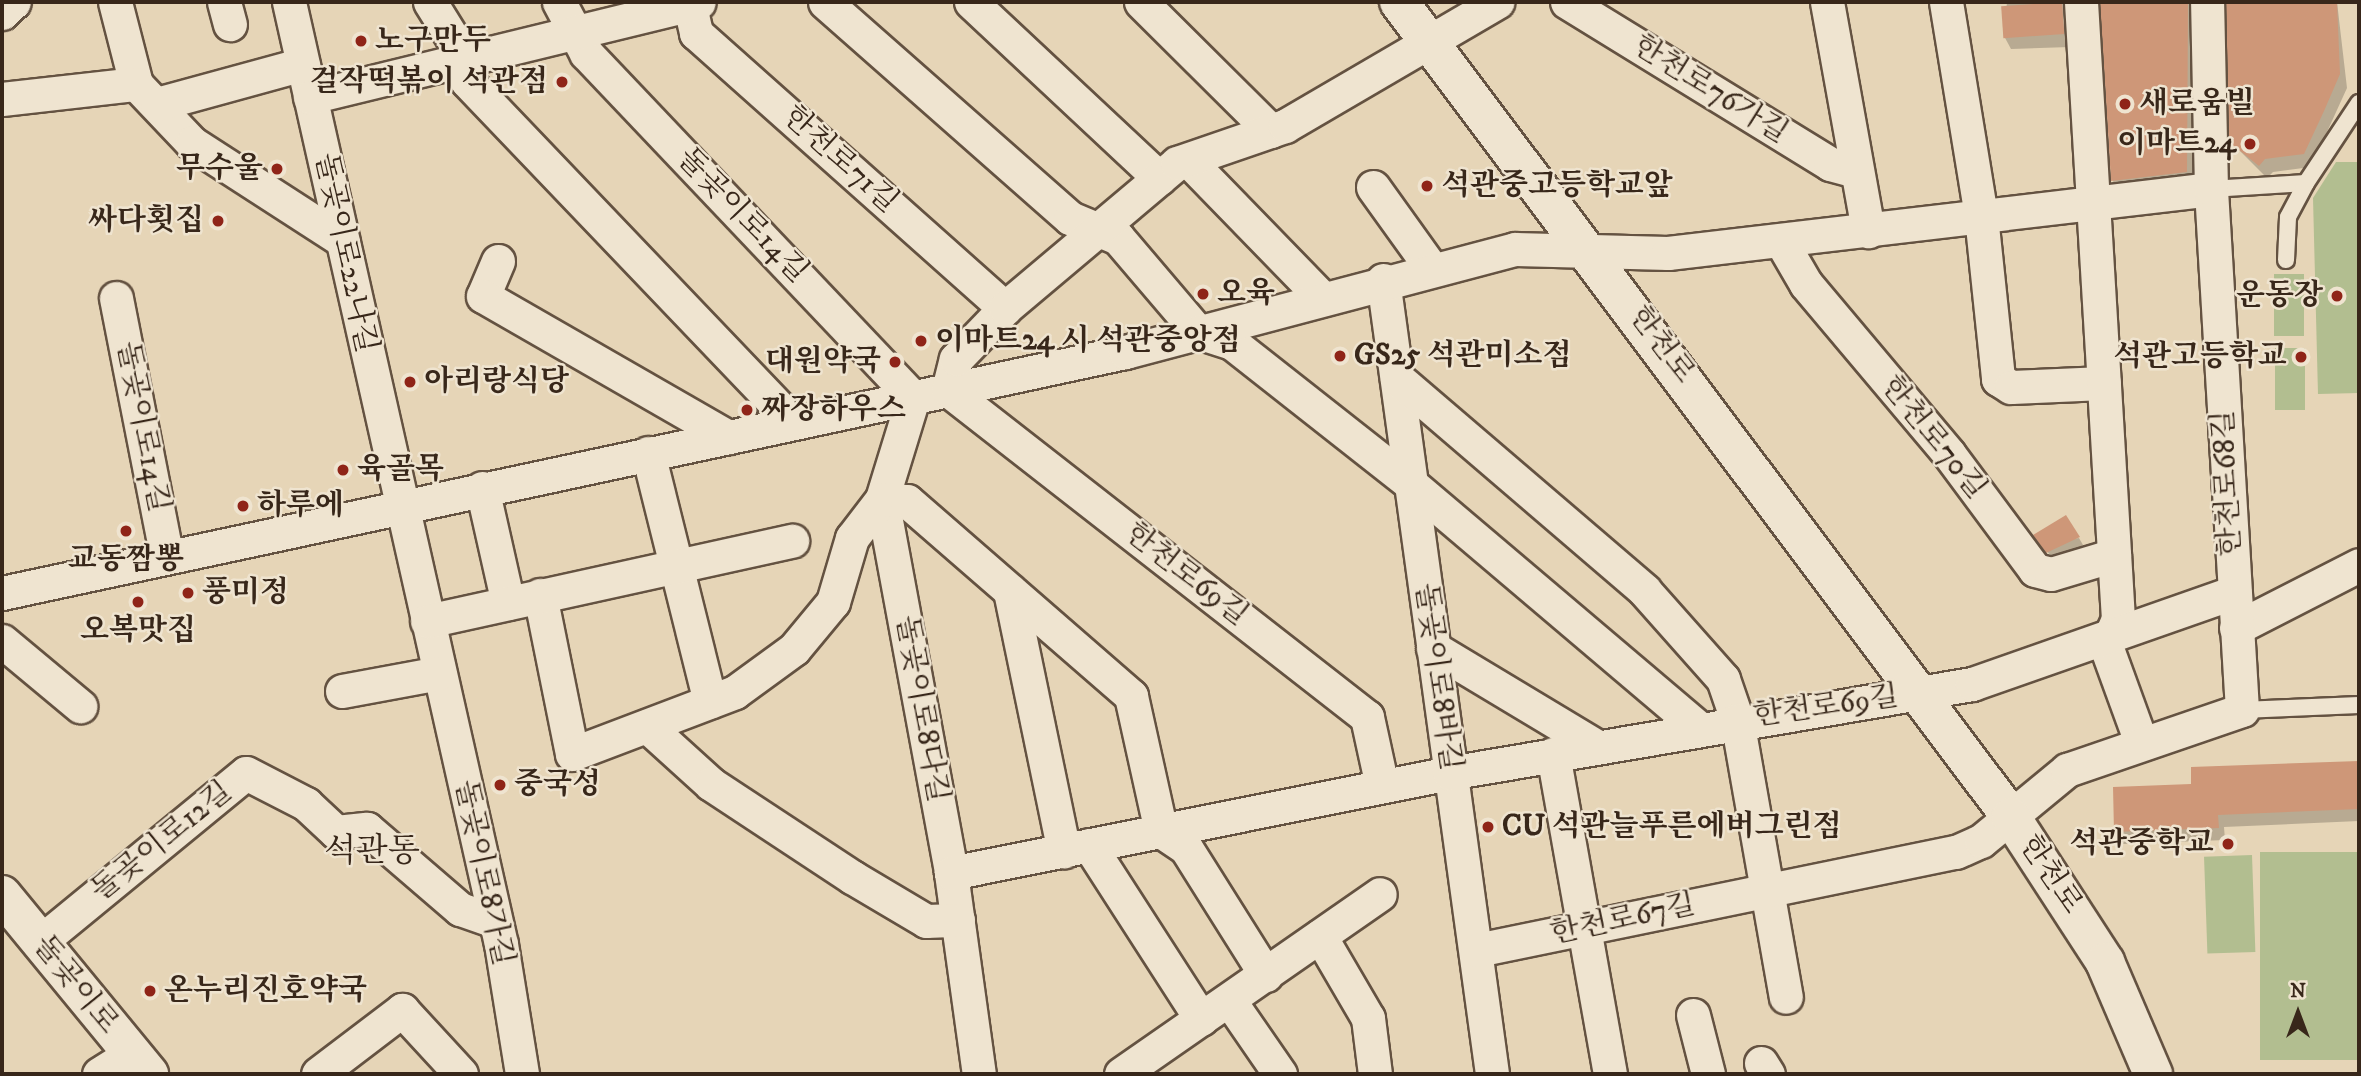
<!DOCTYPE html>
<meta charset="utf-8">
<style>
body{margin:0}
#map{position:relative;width:2361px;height:1076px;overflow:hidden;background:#e6d5b7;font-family:"IM FELL DW Pica","Noto Serif KR",serif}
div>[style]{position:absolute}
.green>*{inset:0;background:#b2be90;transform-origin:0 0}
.shadow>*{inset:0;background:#0003}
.building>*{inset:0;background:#ce9778;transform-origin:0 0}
.roads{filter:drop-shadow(2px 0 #645241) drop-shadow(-2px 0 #645241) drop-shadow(0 2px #645241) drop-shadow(0 -2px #645241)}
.lane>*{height:16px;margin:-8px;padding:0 8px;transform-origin:8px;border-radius:8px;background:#efe4d0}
.street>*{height:33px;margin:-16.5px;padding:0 16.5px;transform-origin:16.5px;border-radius:16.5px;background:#efe4d0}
.secondary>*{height:38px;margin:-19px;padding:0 19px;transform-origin:19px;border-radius:19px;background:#efe4d0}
.dots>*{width:19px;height:19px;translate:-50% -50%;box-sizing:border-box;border:4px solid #efe4d0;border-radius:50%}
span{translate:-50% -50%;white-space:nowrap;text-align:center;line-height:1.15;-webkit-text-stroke:5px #efe4d0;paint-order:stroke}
.poi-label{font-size:30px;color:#38271a;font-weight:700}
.left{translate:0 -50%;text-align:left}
.right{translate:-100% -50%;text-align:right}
.street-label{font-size:30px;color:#38271a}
.quarter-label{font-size:33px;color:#38271a}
.frame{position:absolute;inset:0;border:4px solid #38271a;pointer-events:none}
.north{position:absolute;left:2263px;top:978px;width:70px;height:70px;-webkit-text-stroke:5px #efe4d0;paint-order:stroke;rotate:0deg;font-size:19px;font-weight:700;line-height:28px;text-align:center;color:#38271a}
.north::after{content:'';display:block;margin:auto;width:24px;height:32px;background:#38271a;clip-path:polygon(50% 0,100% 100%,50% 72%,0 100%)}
</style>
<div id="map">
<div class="green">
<div style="clip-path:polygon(2336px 162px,2359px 162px,2359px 393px,2318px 394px,2313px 198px)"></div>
<div style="left:2274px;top:274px;width:30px;height:62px"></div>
<div style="left:2275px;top:348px;width:30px;height:62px"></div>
<div style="left:2359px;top:852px;width:208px;height:99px;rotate:90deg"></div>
<div style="left:2252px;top:855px;width:97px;height:48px;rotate:88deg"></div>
</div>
<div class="shadow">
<div style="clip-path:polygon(2007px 2px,2079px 2px,2070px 47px,2011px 49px,2004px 36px)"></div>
<div style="clip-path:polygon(2099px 2px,2203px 2px,2198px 181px,2121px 194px,2113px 181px)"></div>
<div style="clip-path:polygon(2228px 2px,2337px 2px,2347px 88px,2311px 167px,2273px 172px,2267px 178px,2231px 142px)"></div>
<div style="clip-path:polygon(2079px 538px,2083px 545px,2056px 561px,2040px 544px)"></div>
<div style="clip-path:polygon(2359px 763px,2359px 821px,2224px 827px,2225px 840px,2123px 844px,2116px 831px,2193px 786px,2193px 769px)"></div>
</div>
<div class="building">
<div style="left:2062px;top:2px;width:32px;height:61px;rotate:86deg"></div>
<div style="clip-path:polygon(2100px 2px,2188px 2px,2187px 172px,2111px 181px)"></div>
<div style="clip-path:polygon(2337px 2px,2340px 74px,2324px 111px,2304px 154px,2265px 159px,2259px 166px,2229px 142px,2226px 3px)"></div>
<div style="clip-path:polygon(2066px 515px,2080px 537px,2046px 553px,2033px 535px)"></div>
<div style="clip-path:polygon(2359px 761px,2359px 809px,2218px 815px,2219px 828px,2114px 832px,2113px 787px,2191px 784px,2191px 767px)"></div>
</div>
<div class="roads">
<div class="lane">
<div style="left:2211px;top:189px;width:95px;rotate:-3.6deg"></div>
<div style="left:2306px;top:183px;width:96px;rotate:-56.5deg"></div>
<div style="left:2286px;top:260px;width:43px;rotate:-87.3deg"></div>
<div style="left:2288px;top:217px;width:38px;rotate:-62deg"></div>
<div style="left:2242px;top:710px;width:117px;rotate:-2.4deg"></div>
</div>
<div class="street">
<div style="left:115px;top:2px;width:85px;rotate:75.6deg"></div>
<div style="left:136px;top:84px;width:81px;rotate:46.5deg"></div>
<div style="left:192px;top:143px;width:179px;rotate:32.9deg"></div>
<div style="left:224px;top:2px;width:23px;rotate:75deg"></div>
<div style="left:289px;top:2px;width:966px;rotate:77.32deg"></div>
<div style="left:501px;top:944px;width:132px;rotate:80.8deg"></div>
<div style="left:430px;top:2px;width:44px;rotate:58.1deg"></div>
<div style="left:453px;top:39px;width:44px;rotate:71.6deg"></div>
<div style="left:467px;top:81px;width:451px;rotate:46.3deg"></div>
<div style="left:778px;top:407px;width:19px;rotate:69deg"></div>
<div style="left:559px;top:2px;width:58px;rotate:62.1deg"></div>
<div style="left:586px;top:53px;width:475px;rotate:46.5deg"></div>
<div style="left:913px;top:398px;width:106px;rotate:107.1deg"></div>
<div style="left:882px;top:499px;width:380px;rotate:79.5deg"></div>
<div style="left:951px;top:873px;width:203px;rotate:82.1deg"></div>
<div style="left:689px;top:2px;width:32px;rotate:77deg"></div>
<div style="left:696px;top:33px;width:414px;rotate:41.7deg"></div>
<div style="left:825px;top:2px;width:327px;rotate:41.4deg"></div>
<div style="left:1070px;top:218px;width:52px;rotate:22.6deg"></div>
<div style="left:1118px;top:238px;width:123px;rotate:49.6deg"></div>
<div style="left:1198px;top:332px;width:36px;rotate:18deg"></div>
<div style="left:1232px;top:343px;width:226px;rotate:38.2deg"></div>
<div style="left:1410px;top:483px;width:379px;rotate:40.3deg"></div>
<div style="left:971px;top:2px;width:258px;rotate:43.1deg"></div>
<div style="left:1141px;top:2px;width:183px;rotate:44.8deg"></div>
<div style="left:1567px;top:2px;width:309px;rotate:31.6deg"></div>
<div style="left:1830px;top:164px;width:27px;rotate:15deg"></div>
<div style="left:1827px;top:2px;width:233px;rotate:79.8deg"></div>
<div style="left:1946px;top:2px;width:217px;rotate:80.7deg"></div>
<div style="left:1981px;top:216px;width:164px;rotate:84deg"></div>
<div style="left:1998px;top:379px;width:15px;rotate:32deg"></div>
<div style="left:2011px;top:387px;width:93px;rotate:-2.5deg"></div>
<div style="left:2081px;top:2px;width:618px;rotate:86.57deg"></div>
<div style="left:2118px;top:619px;width:30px;rotate:114deg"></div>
<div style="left:2106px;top:646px;width:102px;rotate:70deg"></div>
<div style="left:2px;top:13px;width:16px;rotate:-43deg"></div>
<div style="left:310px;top:97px;width:400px;rotate:-13.7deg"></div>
<div style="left:2px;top:99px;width:135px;rotate:-6.4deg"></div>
<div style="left:157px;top:104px;width:151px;rotate:-15.3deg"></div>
<div style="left:1188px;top:160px;width:191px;rotate:45.8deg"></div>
<div style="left:1373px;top:187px;width:101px;rotate:54.3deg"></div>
<div style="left:1781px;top:241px;width:50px;rotate:59.8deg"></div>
<div style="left:1806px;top:284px;width:222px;rotate:49.9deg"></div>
<div style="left:1949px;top:454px;width:144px;rotate:53.4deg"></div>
<div style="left:2035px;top:570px;width:16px;rotate:14deg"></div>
<div style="left:2051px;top:574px;width:66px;rotate:-16.8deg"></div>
<div style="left:498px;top:261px;width:38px;rotate:113deg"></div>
<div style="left:483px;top:296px;width:283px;rotate:29.9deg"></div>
<div style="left:1383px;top:280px;width:801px;rotate:82.18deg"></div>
<div style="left:116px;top:298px;width:264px;rotate:78.9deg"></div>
<div style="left:1397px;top:378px;width:326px;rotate:40.6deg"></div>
<div style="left:1644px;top:590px;width:119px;rotate:48.4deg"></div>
<div style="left:1723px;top:679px;width:43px;rotate:71.1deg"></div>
<div style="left:1737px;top:720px;width:281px;rotate:80deg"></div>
<div style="left:648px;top:453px;width:256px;rotate:76deg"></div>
<div style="left:482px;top:488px;width:118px;rotate:77.3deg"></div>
<div style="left:1010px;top:591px;width:266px;rotate:78.3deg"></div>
<div style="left:2px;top:593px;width:1149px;rotate:-12.11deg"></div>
<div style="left:1125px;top:352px;width:403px;rotate:-14.8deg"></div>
<div style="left:1515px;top:249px;width:153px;rotate:1.5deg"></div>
<div style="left:1668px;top:253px;width:547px;rotate:-6.72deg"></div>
<div style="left:540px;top:595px;width:162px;rotate:78.6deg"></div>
<div style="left:572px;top:754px;width:174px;rotate:-20.8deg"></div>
<div style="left:735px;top:692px;width:73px;rotate:-36.1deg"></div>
<div style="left:794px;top:649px;width:61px;rotate:-50.3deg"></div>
<div style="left:833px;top:602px;width:67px;rotate:-73.5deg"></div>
<div style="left:852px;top:538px;width:49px;rotate:-52.4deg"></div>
<div style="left:882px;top:499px;width:25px;rotate:5deg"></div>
<div style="left:907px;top:501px;width:297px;rotate:41deg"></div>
<div style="left:1131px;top:696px;width:138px;rotate:77.5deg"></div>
<div style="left:1161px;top:831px;width:30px;rotate:34deg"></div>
<div style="left:1186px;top:848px;width:150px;rotate:57.8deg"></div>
<div style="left:427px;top:621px;width:374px;rotate:-12.4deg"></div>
<div style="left:2236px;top:628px;width:138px;rotate:-27.1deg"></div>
<div style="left:2px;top:641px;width:102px;rotate:39.8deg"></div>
<div style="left:1433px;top:648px;width:190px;rotate:31deg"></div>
<div style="left:342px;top:691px;width:99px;rotate:-10.5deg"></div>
<div style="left:647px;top:726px;width:86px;rotate:42.2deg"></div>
<div style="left:711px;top:784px;width:169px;rotate:33.4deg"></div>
<div style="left:852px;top:877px;width:86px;rotate:30.7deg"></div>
<div style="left:926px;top:921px;width:32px;rotate:-2deg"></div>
<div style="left:1553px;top:754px;width:325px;rotate:79.9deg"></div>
<div style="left:1382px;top:786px;width:71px;rotate:-102.3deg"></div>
<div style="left:1367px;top:717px;width:531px;rotate:-142.03deg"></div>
<div style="left:948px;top:390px;width:32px;rotate:-76deg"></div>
<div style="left:956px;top:359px;width:71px;rotate:-46.1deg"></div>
<div style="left:1005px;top:308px;width:225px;rotate:-40.1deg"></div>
<div style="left:1177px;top:163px;width:114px;rotate:-18.9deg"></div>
<div style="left:1285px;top:126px;width:246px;rotate:-30.3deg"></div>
<div style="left:1089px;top:845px;width:207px;rotate:57.2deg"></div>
<div style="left:951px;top:873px;width:508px;rotate:-11.35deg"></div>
<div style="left:1449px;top:773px;width:531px;rotate:-9.66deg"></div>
<div style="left:1972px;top:684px;width:278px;rotate:-19.3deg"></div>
<div style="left:1320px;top:936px;width:95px;rotate:59.7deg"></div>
<div style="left:1368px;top:1018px;width:56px;rotate:82.9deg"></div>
<div style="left:40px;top:942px;width:266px;rotate:-39.4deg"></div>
<div style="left:246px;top:773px;width:68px;rotate:27.3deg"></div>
<div style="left:306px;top:804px;width:41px;rotate:43deg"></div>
<div style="left:336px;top:832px;width:31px;rotate:-6deg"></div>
<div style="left:367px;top:829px;width:123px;rotate:40.7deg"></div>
<div style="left:460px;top:909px;width:37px;rotate:19deg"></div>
<div style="left:1477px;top:950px;width:489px;rotate:-11.6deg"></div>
<div style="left:1956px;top:852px;width:27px;rotate:-24deg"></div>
<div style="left:1981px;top:841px;width:112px;rotate:-39.5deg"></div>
<div style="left:2067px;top:770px;width:185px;rotate:-18.9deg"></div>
<div style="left:2242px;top:710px;width:522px;rotate:-93.41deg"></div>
<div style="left:2211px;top:189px;width:187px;rotate:-91.2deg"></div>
<div style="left:1229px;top:1000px;width:90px;rotate:55.4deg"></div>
<div style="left:1693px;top:1015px;width:61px;rotate:75.7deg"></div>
<div style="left:1761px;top:1063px;width:13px;rotate:58deg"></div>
<div style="left:99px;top:1074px;width:39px;rotate:-32deg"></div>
<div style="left:318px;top:1074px;width:106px;rotate:-37.3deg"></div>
<div style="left:402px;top:1010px;width:87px;rotate:47.3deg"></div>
<div style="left:1121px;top:1074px;width:315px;rotate:-34.8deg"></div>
</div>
<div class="secondary">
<div style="left:1399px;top:2px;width:1019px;rotate:53.1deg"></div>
<div style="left:2011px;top:817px;width:173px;rotate:57deg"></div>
<div style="left:2105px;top:962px;width:122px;rotate:66.8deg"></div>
<div style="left:2px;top:895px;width:232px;rotate:50.6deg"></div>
</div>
</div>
<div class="dots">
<div style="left:361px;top:41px;background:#8f2418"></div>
<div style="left:562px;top:82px;background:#8f2418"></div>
<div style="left:2125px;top:104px;background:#8f2418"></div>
<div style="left:2250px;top:144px;background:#8f2418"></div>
<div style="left:277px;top:169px;background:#8f2418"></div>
<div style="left:1427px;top:186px;background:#8f2418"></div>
<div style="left:218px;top:221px;background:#8f2418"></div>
<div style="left:1203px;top:294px;background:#8f2418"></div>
<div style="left:2337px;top:296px;background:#8f2418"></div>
<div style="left:921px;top:341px;background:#8f2418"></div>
<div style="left:1340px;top:356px;background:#8f2418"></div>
<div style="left:2301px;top:357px;background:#8f2418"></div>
<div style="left:895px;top:362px;background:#8f2418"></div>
<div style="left:410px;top:382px;background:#8f2418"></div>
<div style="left:747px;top:410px;background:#8f2418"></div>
<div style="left:343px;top:470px;background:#8f2418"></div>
<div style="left:243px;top:506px;background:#8f2418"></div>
<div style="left:126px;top:531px;background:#8f2418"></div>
<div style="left:188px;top:593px;background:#8f2418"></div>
<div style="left:138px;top:602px;background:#8f2418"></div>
<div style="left:500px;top:785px;background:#8f2418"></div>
<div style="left:1488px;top:827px;background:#8f2418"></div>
<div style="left:2228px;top:844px;background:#8f2418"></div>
<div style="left:150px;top:991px;background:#8f2418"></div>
</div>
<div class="poi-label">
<span class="left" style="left:375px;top:41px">노구만두</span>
<span class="right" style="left:548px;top:82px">걸작떡볶이 석관점</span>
<span class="left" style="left:2139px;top:104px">새로움빌</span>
<span class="right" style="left:2236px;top:144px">이마트24</span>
<span class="right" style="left:263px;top:169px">무수울</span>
<span class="left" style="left:1441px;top:186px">석관중고등학교앞</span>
<span class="right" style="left:204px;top:221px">싸다횟집</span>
<span class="left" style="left:1217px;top:294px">오육</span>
<span class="right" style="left:2323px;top:296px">운동장</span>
<span class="left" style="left:935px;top:341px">이마트24 시 석관중앙점</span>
<span class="left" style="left:1354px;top:356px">GS25 석관미소점</span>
<span class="right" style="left:2287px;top:357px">석관고등학교</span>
<span class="right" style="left:881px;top:362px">대원약국</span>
<span class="left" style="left:424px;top:382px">아리랑식당</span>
<span class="left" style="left:761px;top:410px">짜장하우스</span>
<span class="left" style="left:357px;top:470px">육골목</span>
<span class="left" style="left:257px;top:506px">하루에</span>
<span style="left:126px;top:560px">교동짬뽕</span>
<span class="left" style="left:202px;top:593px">풍미정</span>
<span style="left:138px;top:631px">오복맛집</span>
<span class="left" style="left:514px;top:785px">중국성</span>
<span class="left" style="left:1502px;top:827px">CU 석관늘푸른에버그린점</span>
<span class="right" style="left:2214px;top:844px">석관중학교</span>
<span class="left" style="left:164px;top:991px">온누리진호약국</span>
</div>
<div class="street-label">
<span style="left:1710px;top:90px;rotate:32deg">한천로76가길</span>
<span style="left:840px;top:160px;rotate:42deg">한천로71길</span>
<span style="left:742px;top:216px;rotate:46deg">돌곶이로14길</span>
<span style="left:345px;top:253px;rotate:78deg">돌곶이로22나길</span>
<span style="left:1661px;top:345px;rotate:53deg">한천로</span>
<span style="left:142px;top:427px;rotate:79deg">돌곶이로14길</span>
<span style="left:1933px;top:438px;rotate:51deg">한천로70길</span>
<span style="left:2228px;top:483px;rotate:-93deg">한천로68길</span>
<span style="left:1186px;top:575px;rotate:38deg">한천로69길</span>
<span style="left:1437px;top:677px;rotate:82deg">돌곶이로8바길</span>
<span style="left:1826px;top:707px;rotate:-8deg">한천로69길</span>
<span style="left:921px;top:709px;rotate:80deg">돌곶이로8다길</span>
<span style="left:162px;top:842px;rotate:-39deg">돌곶이로12길</span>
<span style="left:483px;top:873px;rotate:78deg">돌곶이로8가길</span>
<span style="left:2050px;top:875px;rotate:56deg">한천로</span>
<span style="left:1623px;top:920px;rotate:-12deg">한천로67길</span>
<span style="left:75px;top:985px;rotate:51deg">돌곶이로</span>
</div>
<div class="quarter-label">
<span style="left:372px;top:852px">석관동</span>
</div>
<div class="frame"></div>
<div class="north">N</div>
</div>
